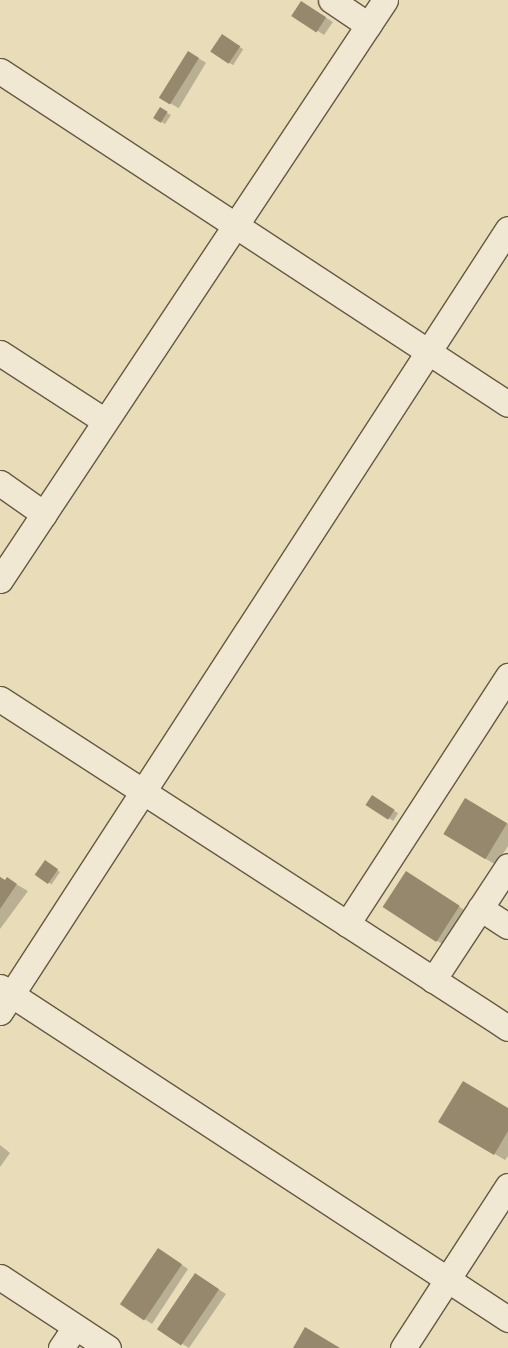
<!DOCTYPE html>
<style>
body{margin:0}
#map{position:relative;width:508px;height:1348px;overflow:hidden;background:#e8dcb9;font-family:"IM FELL French Canon",serif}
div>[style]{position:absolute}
.shadow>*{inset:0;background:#0003;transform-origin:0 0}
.building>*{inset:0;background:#95886d;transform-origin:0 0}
.roads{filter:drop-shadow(1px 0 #665942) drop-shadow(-1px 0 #665942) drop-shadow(0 1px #665942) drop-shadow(0 -1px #665942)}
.street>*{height:25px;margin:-12.5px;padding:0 12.5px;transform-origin:12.5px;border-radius:12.5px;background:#f0e8d2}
span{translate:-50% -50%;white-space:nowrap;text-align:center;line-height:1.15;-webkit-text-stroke:4.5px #f0e8d2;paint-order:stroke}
</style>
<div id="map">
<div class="shadow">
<div style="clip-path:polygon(309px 7px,333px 22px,324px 35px,293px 15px)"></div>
<div style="left:222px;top:36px;width:25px;height:19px;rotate:32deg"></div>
<div style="left:188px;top:52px;width:21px;height:53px;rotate:31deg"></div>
<div style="clip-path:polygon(160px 109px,171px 115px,165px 124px,154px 118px)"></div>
<div style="left:373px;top:797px;width:30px;height:9px;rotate:33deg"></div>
<div style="clip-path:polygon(466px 799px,508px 824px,508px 846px,496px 865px,445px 834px)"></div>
<div style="left:45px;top:862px;width:18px;height:15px;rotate:34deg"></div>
<div style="clip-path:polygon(0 877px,6px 881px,7px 879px,28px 891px,0 929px)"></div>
<div style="clip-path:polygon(417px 879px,469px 913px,447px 947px,436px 940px)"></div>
<div style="clip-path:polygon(508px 1109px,508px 1156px,505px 1160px,440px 1121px)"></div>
<div style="clip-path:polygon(0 1145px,10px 1153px,0 1167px)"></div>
<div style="clip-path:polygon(166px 1254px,188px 1269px,152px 1324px,122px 1304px)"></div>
<div style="clip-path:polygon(203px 1279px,226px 1294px,189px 1348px,159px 1329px)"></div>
</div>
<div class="building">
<div style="left:301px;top:1px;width:30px;height:18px;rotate:33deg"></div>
<div style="left:222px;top:34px;width:22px;height:21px;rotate:34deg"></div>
<div style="left:188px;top:51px;width:13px;height:55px;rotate:32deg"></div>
<div style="left:160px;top:107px;width:9px;height:13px;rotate:32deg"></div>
<div style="left:372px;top:795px;width:27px;height:12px;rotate:33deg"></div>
<div style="left:465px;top:798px;width:49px;height:42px;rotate:31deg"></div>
<div style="left:45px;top:860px;width:16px;height:18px;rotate:35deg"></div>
<div style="left:406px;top:871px;width:64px;height:43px;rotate:33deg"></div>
<div style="clip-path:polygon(0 877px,5px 880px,7px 877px,17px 884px,0 909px)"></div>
<div style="clip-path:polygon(463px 1081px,508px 1108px,508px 1131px,494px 1155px,438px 1122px)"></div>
<div style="left:158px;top:1248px;width:29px;height:68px;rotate:34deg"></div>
<div style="left:195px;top:1273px;width:29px;height:68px;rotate:34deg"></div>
<div style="clip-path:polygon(305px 1327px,340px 1348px,293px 1348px)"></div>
</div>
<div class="roads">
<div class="street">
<div style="left:331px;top:0;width:45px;rotate:34deg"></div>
<div style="left:0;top:71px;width:607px;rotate:33.25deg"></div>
<div style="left:0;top:353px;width:125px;rotate:32.9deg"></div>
<div style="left:0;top:483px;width:54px;rotate:35.2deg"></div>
<div style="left:0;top:580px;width:696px;rotate:-56.42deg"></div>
<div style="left:0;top:699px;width:605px;rotate:32.93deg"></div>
<div style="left:480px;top:908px;width:33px;rotate:33deg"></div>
<div style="left:347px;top:924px;width:296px;rotate:-57deg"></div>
<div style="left:433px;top:980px;width:136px;rotate:-56.7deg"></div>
<div style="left:0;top:987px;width:607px;rotate:33.17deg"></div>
<div style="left:0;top:1012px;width:933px;rotate:-57.03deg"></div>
<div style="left:0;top:1277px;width:129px;rotate:33.3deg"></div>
<div style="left:61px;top:1348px;width:25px;rotate:-56deg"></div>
<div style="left:403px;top:1348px;width:193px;rotate:-57.1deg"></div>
</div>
</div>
</div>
